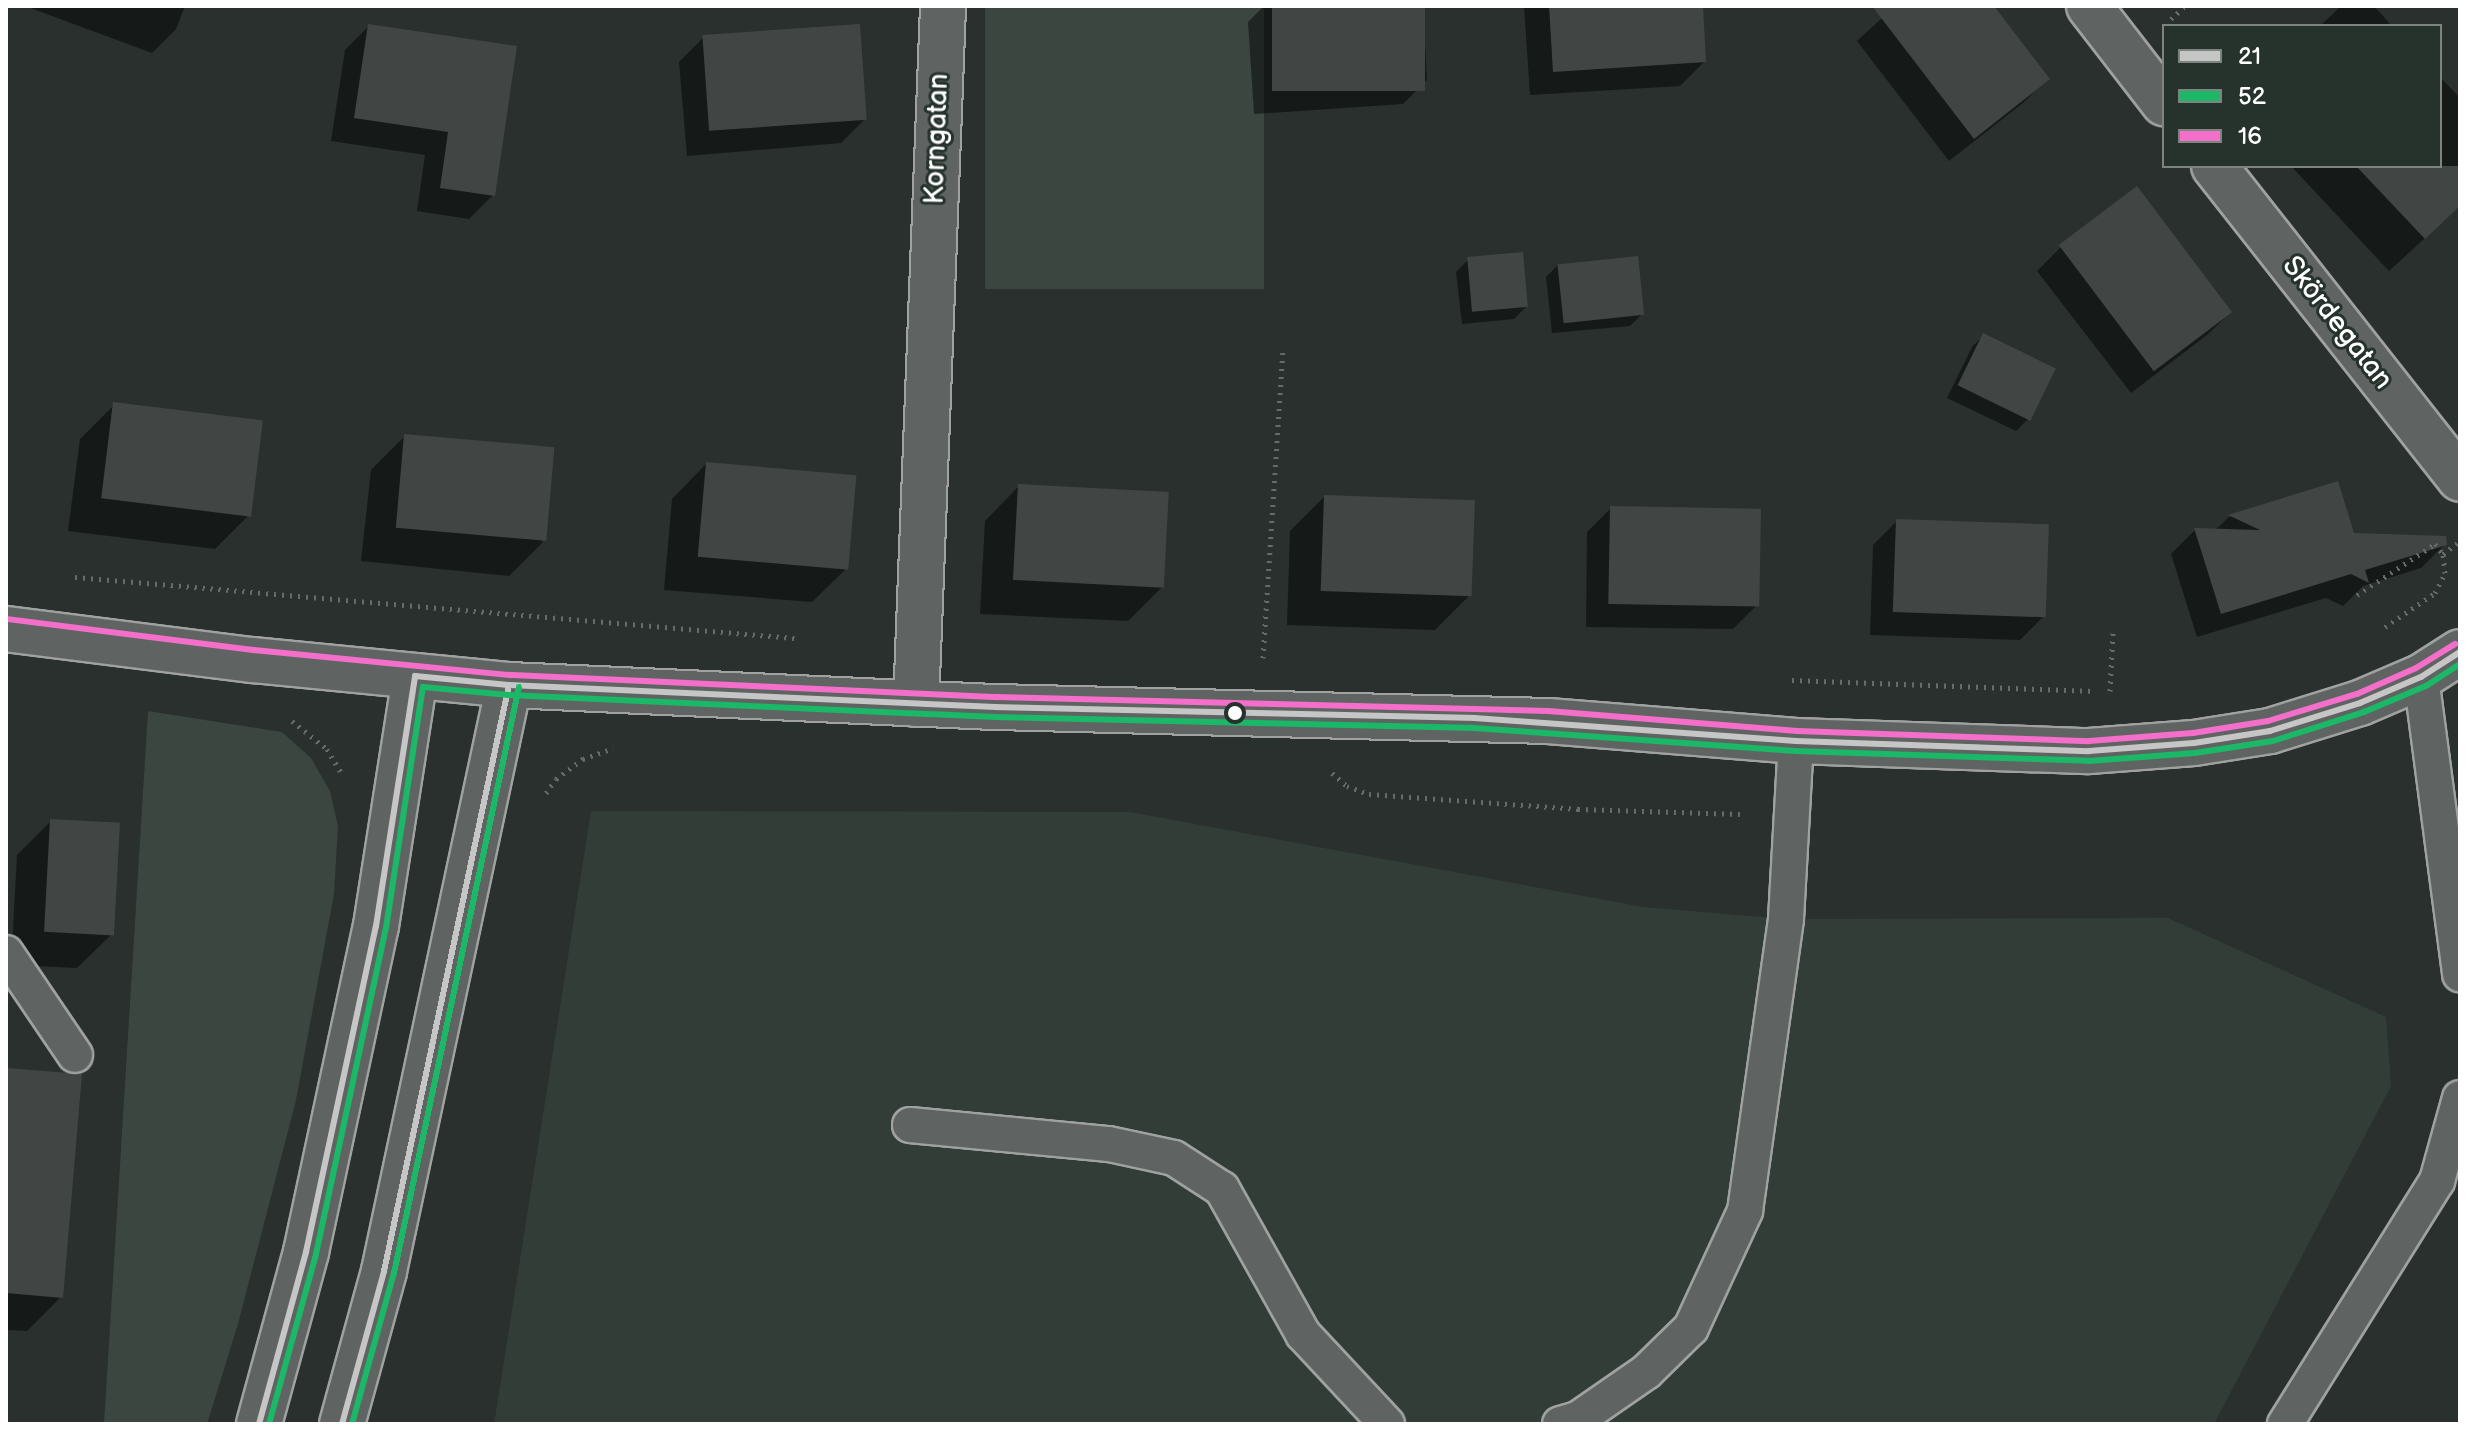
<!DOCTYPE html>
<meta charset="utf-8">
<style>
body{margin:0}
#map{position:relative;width:2466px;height:1430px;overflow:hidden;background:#29302d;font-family:"Balsamiq Sans",sans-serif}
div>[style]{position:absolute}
.built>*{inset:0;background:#323d38}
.green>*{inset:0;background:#3b4641;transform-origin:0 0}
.shadow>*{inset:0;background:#0007}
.building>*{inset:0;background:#414644;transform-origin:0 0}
.path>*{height:5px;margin-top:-2.5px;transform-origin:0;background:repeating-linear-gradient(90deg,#686c69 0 2px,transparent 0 8px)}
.roads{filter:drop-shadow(2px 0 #9fa2a0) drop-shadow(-2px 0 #9fa2a0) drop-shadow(0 2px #9fa2a0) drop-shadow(0 -2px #9fa2a0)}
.service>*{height:34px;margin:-17px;padding:0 17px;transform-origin:17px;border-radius:17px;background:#5f6362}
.minor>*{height:44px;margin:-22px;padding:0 22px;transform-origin:22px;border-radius:22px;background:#5f6362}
.tertiary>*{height:44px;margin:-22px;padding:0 22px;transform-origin:22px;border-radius:22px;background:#5f6362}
.bus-1>*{height:6px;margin:-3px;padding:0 3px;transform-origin:3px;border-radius:3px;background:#c6c6c6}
.bus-2>*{height:6px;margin:-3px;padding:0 3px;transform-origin:3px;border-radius:3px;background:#1ab867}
.bus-3>*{height:6px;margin:-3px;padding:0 3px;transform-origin:3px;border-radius:3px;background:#f46fc9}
.dots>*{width:22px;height:22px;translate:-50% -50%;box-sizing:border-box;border:4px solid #26332d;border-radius:50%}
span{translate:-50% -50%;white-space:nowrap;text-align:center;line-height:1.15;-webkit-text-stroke:6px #26332d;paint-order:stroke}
.street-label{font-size:28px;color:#fff}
.frame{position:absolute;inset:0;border:8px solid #fff;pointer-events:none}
.legend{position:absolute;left:2162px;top:24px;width:280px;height:144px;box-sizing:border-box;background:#26332d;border:2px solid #7d8581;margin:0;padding:10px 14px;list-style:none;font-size:24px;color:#fff}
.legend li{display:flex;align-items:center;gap:16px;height:40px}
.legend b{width:40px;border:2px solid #7d8581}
</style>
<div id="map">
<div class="built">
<div style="clip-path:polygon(591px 811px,1130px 812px,1643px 907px,1786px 919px,2168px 918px,2386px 1017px,2391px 1086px,2214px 1424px,494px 1424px)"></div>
</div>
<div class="green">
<div style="left:985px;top:6px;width:279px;height:283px"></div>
<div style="clip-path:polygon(148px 711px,282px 732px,311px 758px,330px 791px,338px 826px,334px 894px,296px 1100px,238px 1324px,207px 1424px,104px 1424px)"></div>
</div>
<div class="shadow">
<div style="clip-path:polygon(25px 6px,185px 6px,176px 29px,152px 53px)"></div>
<div style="clip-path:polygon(1264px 6px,1423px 6px,1427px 80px,1403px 104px,1254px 114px,1248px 22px)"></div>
<div style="clip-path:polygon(1524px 6px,1701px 6px,1704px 62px,1680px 86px,1530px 95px)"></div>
<div style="clip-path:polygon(1895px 6px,1991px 6px,2047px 79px,2023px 103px,1949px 161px,1857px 41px)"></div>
<div style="clip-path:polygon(2341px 6px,2374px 6px,2392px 26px,2320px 26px)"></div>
<div style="clip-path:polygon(369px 26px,515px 47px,493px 195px,469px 219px,417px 211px,425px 155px,331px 141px,345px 50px)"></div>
<div style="clip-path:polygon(703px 38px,865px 119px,841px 143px,687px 156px,679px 62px)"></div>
<div style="clip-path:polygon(2440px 77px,2460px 98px,2460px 206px,2389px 271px,2291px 166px,2440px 166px)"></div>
<div style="clip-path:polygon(2061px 247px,2231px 312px,2207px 335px,2131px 393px,2037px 271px)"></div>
<div style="clip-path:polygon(1468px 260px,1526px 307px,1514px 319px,1462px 324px,1456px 272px)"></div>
<div style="clip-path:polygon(1558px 265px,1642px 314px,1630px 326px,1552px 333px,1546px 277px)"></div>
<div style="clip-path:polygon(1984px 335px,2028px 419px,2016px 431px,1947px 398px,1972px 347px)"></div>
<div style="clip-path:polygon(114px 405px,249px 515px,215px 549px,68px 531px,80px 439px)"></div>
<div style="clip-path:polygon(405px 436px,543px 542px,509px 576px,361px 561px,371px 470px)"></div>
<div style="clip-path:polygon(706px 464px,847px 568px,812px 602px,664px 590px,672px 499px)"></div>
<div style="clip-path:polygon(2336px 484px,2352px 535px,2445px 544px,2421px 568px,2363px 586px,2343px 606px,2326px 598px,2197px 637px,2171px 554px,2195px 530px,2214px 531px,2229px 517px)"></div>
<div style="clip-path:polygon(1019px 486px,1162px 587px,1128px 621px,980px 614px,985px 521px)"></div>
<div style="clip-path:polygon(1324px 497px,1469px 596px,1435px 630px,1287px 625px,1290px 531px)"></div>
<div style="clip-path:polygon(1611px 508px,1757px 605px,1733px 629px,1586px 627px,1587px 532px)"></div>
<div style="clip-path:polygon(1897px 521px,2044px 616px,2020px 640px,1870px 635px,1873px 545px)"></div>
<div style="clip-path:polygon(51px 821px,112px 934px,77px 968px,11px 965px,17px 855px)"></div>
<div style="clip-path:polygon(6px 1070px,61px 1297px,27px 1331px,6px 1330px)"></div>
</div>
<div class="building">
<div style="left:1272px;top:6px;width:153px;height:85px"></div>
<div style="clip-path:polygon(1549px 6px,1703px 6px,1706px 62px,1553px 72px)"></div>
<div style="clip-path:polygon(1872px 6px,1994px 6px,2050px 79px,1974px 139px)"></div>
<div style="clip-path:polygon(368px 24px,517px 46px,495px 196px,440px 188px,448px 132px,354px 118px)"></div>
<div style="left:860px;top:24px;width:96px;height:158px;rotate:86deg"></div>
<div style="clip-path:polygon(2356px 166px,2460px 166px,2460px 206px,2425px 239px)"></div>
<div style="left:2137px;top:186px;width:158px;height:98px;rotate:53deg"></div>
<div style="left:1523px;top:252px;width:55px;height:56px;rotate:85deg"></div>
<div style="left:1638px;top:256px;width:59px;height:81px;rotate:84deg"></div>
<div style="left:1983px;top:333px;width:81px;height:58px;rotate:26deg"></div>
<div style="left:113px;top:402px;width:151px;height:97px;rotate:7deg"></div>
<div style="left:404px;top:434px;width:151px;height:94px;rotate:5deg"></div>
<div style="left:706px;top:462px;width:151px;height:95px;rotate:5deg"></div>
<div style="clip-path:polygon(2338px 481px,2354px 533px,2446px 536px,2447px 545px,2365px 570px,2369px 583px,2351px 574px,2221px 614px,2194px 528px,2260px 530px,2228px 515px)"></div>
<div style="left:1018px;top:484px;width:151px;height:96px;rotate:3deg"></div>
<div style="left:1324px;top:495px;width:151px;height:96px;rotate:2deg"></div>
<div style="left:1610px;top:506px;width:151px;height:98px;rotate:1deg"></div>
<div style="left:1896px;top:519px;width:153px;height:93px;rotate:2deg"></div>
<div style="left:50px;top:819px;width:70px;height:113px;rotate:3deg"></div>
<div style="clip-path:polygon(6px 1068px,82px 1074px,63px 1298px,6px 1293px)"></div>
</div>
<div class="path">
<div style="left:2171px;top:19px;width:19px;rotate:-43deg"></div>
<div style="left:75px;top:577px;width:722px;rotate:4.85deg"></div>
<div style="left:2357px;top:595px;width:93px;rotate:-33.2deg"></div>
<div style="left:2435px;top:544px;width:13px;rotate:51deg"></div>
<div style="left:2385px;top:627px;width:60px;rotate:-34.2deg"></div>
<div style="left:2435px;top:593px;width:22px;rotate:-63deg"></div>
<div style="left:2445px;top:573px;width:19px;rotate:-96deg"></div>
<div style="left:2443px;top:554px;width:21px;rotate:-37deg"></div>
<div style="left:1263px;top:658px;width:307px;rotate:-86.3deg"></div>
<div style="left:1792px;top:680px;width:302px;rotate:2.1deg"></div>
<div style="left:2110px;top:691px;width:60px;rotate:-87.1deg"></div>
<div style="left:292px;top:721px;width:45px;rotate:38.7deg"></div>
<div style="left:327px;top:749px;width:29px;rotate:59deg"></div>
<div style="left:1332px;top:773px;width:20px;rotate:41deg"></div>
<div style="left:1347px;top:786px;width:23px;rotate:20deg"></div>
<div style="left:1369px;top:794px;width:210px;rotate:4.1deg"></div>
<div style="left:1578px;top:809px;width:162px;rotate:1.8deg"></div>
<div style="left:546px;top:793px;width:17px;rotate:-54deg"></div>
<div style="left:556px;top:779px;width:34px;rotate:-37deg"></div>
<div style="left:583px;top:759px;width:32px;rotate:-20deg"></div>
</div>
<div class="roads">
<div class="service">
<div style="left:2421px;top:677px;width:300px;rotate:82.5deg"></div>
<div style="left:6px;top:953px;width:123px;rotate:55.9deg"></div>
<div style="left:910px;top:1125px;width:200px;rotate:5.5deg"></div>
<div style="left:1109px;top:1144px;width:66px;rotate:12.2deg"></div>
<div style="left:1174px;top:1158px;width:57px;rotate:32.9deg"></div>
<div style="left:1222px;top:1189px;width:166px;rotate:60.8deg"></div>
<div style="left:1303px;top:1334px;width:123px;rotate:47deg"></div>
<div style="left:1560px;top:1424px;width:19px;rotate:-16deg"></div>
<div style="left:1578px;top:1419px;width:83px;rotate:-34.7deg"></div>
<div style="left:1646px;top:1372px;width:63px;rotate:-44.4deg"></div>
<div style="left:1691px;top:1328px;width:129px;rotate:-65.2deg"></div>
<div style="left:1745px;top:1211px;width:295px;rotate:-82deg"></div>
<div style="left:1786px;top:919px;width:178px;rotate:-86.8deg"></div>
<div style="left:2285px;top:1424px;width:287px;rotate:-58deg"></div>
<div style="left:2437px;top:1181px;width:86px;rotate:-74.5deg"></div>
</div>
<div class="minor">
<div style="left:2089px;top:6px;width:123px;rotate:52.3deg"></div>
<div style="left:2214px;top:166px;width:398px;rotate:51.8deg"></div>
<div style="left:916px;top:704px;width:699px;rotate:-87.78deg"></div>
</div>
<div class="tertiary">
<div style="left:6px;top:629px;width:249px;rotate:7.2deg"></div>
<div style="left:253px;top:660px;width:257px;rotate:5.6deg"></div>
<div style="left:509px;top:685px;width:487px;rotate:2.6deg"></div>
<div style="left:996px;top:707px;width:552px;rotate:1.45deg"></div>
<div style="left:1548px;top:721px;width:249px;rotate:4.6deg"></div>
<div style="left:1796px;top:741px;width:293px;rotate:2deg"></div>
<div style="left:2089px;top:751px;width:105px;rotate:-4.4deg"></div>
<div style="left:2194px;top:743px;width:77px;rotate:-9deg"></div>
<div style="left:2270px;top:731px;width:94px;rotate:-17.3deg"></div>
<div style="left:2360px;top:703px;width:66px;rotate:-23.1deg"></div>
<div style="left:2421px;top:677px;width:46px;rotate:-32.7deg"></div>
<div style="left:259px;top:1424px;width:178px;rotate:-74.7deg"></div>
<div style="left:306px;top:1252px;width:333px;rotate:-77.9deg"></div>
<div style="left:376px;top:926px;width:253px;rotate:-81.1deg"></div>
<div style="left:342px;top:1424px;width:159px;rotate:-74.6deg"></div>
<div style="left:384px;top:1271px;width:599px;rotate:-77.96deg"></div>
</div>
</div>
<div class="bus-1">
<div style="left:259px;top:1424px;width:178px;rotate:-74.7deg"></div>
<div style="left:306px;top:1252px;width:333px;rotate:-77.9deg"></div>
<div style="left:376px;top:926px;width:253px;rotate:-81.1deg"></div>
<div style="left:415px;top:676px;width:94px;rotate:5.5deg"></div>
<div style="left:509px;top:685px;width:487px;rotate:2.6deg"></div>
<div style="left:996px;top:707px;width:478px;rotate:1.3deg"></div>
<div style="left:1474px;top:718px;width:323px;rotate:4.1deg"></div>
<div style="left:1796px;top:741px;width:293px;rotate:2deg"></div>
<div style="left:2089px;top:751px;width:105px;rotate:-4.4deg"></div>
<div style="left:2194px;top:743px;width:77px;rotate:-9deg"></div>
<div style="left:2270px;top:731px;width:94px;rotate:-17.3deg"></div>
<div style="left:2360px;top:703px;width:66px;rotate:-23.1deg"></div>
<div style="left:2421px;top:677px;width:46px;rotate:-32.7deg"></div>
<div style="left:342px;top:1424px;width:159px;rotate:-74.6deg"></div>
<div style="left:384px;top:1271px;width:599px;rotate:-77.96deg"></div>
</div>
<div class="bus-2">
<div style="left:269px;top:1424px;width:176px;rotate:-74.5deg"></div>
<div style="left:316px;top:1254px;width:333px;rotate:-77.9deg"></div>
<div style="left:386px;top:928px;width:244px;rotate:-81.3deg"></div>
<div style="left:423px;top:687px;width:86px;rotate:5.3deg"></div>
<div style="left:509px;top:695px;width:487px;rotate:2.6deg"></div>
<div style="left:996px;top:717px;width:478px;rotate:1.3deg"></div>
<div style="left:1474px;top:728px;width:322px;rotate:4.1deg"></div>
<div style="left:1795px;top:751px;width:294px;rotate:1.9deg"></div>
<div style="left:2089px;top:761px;width:106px;rotate:-4.3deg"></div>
<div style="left:2195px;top:753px;width:79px;rotate:-8.7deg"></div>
<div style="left:2273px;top:741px;width:96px;rotate:-17.7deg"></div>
<div style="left:2364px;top:712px;width:67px;rotate:-22.8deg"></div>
<div style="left:2426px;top:686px;width:40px;rotate:-32.9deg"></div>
<div style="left:352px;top:1424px;width:157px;rotate:-74.5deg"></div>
<div style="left:394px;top:1273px;width:599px;rotate:-77.96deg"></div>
</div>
<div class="bus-3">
<div style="left:7px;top:619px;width:249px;rotate:7.2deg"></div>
<div style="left:254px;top:650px;width:257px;rotate:5.6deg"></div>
<div style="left:510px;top:675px;width:486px;rotate:2.6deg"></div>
<div style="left:996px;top:697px;width:552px;rotate:1.45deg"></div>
<div style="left:1548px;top:711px;width:250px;rotate:4.6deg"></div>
<div style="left:1797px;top:731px;width:292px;rotate:2deg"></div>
<div style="left:2089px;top:741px;width:104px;rotate:-4.4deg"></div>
<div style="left:2193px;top:733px;width:76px;rotate:-9.1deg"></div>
<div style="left:2268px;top:721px;width:93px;rotate:-16.9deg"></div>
<div style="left:2357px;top:694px;width:64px;rotate:-23.8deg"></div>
<div style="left:2416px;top:668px;width:46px;rotate:-31.6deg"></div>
</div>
<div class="dots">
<div style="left:1235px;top:713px;background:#fff"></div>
</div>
<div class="street-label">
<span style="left:937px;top:139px;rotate:-88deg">Korngatan</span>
<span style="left:2337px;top:323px;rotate:52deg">Skördegatan</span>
</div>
<div class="frame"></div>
<ul class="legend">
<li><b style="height:10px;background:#c6c6c6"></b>21</li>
<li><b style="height:10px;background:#1ab867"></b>52</li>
<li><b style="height:10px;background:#f46fc9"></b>16</li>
</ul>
</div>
